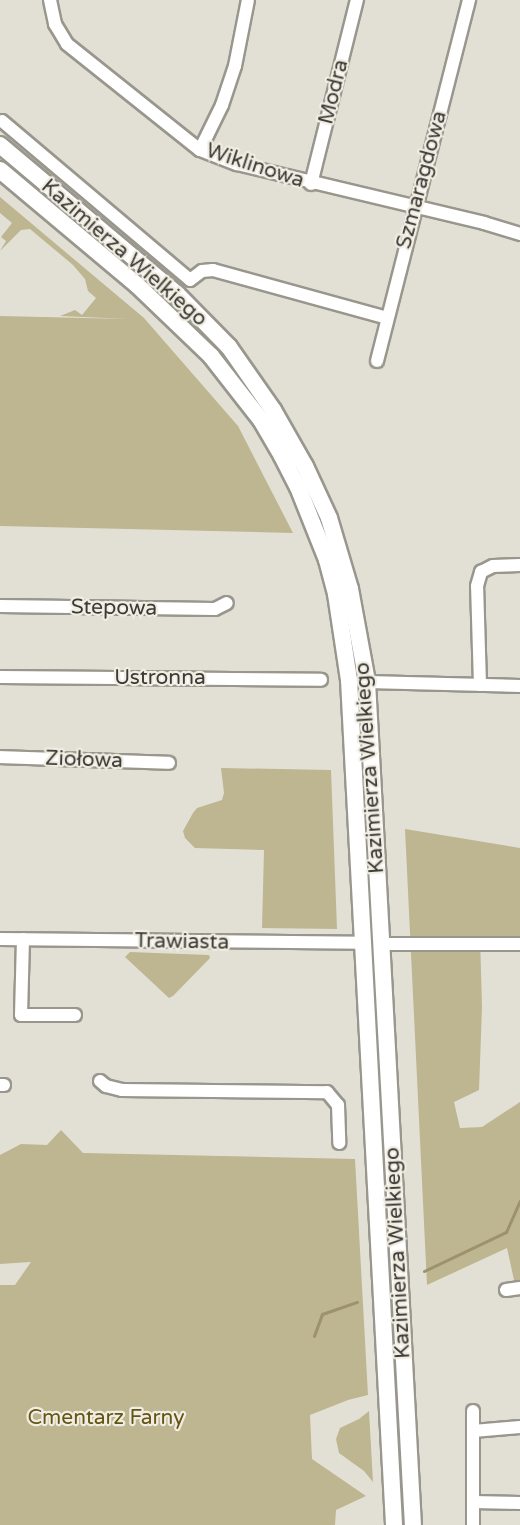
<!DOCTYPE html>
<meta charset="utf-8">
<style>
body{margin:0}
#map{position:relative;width:520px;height:1525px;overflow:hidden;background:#e2e0d5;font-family:"Varela Round",sans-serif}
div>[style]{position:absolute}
.green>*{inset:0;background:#beb591}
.stream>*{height:3px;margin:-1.5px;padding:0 1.5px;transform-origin:1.5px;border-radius:1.5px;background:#9c926c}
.roads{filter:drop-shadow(2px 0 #99978d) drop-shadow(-2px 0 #99978d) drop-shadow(0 2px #99978d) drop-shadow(0 -2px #99978d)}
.minor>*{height:12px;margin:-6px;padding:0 6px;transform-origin:6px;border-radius:6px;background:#fff}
.secondary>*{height:16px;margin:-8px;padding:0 8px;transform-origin:8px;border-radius:8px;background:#fff}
span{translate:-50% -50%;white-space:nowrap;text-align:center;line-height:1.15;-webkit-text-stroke:4.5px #f0ede2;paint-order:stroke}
.street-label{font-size:21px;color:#3b3a36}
.park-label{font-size:21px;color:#655514}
</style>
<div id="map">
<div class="green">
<div style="clip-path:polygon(0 197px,144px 318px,238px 426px,293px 533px,0 526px,0 316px,128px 319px,60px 316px,75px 310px,82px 315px,96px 298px,88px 291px,85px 279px,73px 265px,30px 229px,21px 230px,0 251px,6px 241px,1px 237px,12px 223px,0 213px)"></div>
<div style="clip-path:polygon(221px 768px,331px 770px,337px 929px,262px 928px,264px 850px,195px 848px,185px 838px,183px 831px,193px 813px,197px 808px,222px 800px,224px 793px)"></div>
<div style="clip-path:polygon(405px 829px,520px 848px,520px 936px,480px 937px,482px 1007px,479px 1090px,454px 1102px,460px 1128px,482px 1127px,520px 1102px,520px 1288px,516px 1289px,507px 1248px,427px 1285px)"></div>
<div style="clip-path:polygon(130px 952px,209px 955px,210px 958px,173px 996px,169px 998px,125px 957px)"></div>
<div style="clip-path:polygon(61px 1130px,83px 1153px,355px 1159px,368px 1395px,348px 1400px,310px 1415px,312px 1459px,366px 1496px,336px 1510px,335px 1525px,0 1525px,0 1285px,15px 1285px,31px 1262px,0 1264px,0 1155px,21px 1144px,47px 1145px)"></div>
<div style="clip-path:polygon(369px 1411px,373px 1482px,364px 1471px,339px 1453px,336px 1439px,340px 1428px,359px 1419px)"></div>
</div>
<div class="stream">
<div style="left:424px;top:1271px;width:91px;rotate:-25.4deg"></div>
<div style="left:506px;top:1232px;width:34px;rotate:-66deg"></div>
<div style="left:314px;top:1336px;width:23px;rotate:-70deg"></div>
<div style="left:322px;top:1314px;width:37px;rotate:-19deg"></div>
</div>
<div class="roads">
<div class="minor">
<div style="left:50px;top:0;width:25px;rotate:78deg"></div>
<div style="left:55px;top:24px;width:23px;rotate:59deg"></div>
<div style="left:67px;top:44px;width:170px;rotate:38.6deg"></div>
<div style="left:200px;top:150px;width:40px;rotate:21deg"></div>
<div style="left:237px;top:164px;width:254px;rotate:13.4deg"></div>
<div style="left:484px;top:223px;width:38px;rotate:17deg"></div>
<div style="left:2px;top:121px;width:246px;rotate:40.2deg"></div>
<div style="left:190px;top:280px;width:15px;rotate:-37deg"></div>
<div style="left:202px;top:271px;width:11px;rotate:-5deg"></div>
<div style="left:213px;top:270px;width:180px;rotate:15.4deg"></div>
<div style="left:200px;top:150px;width:50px;rotate:-63.9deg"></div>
<div style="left:222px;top:105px;width:41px;rotate:-71.6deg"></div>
<div style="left:235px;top:66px;width:67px;rotate:-78.9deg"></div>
<div style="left:311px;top:184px;width:190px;rotate:-76deg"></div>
<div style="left:377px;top:361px;width:373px;rotate:-75.7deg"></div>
<div style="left:0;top:606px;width:215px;rotate:0.8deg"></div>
<div style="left:215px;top:609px;width:13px;rotate:-27deg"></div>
<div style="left:0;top:677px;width:321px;rotate:0.5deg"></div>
<div style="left:367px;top:682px;width:153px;rotate:1.5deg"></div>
<div style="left:480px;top:685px;width:99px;rotate:-91.7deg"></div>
<div style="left:477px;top:586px;width:15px;rotate:-74deg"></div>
<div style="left:481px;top:572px;width:13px;rotate:-27deg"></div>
<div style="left:493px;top:566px;width:27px;rotate:-2deg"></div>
<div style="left:0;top:757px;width:169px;rotate:2deg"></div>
<div style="left:0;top:939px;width:363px;rotate:0.6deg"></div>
<div style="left:23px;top:939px;width:76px;rotate:91.5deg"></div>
<div style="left:21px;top:1015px;width:54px"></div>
<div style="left:382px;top:944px;width:138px"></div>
<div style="left:100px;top:1081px;width:8px;rotate:40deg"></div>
<div style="left:106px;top:1086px;width:16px;rotate:14deg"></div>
<div style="left:122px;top:1090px;width:205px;rotate:0.6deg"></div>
<div style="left:327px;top:1092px;width:17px;rotate:50deg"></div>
<div style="left:338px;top:1105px;width:38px;rotate:88deg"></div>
<div style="left:0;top:1085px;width:4px"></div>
<div style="left:506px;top:1290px;width:14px;rotate:-8deg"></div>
<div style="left:473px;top:1411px;width:20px;rotate:90deg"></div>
<div style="left:473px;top:1502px;width:47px;rotate:1.2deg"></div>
<div style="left:473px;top:1525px;width:94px;rotate:-90deg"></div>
<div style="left:473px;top:1431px;width:47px;rotate:-4.9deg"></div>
</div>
<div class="secondary">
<div style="left:0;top:145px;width:231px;rotate:40.1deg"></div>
<div style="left:177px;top:294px;width:74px;rotate:45.5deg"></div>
<div style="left:229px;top:347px;width:77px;rotate:55.1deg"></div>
<div style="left:273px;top:410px;width:64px;rotate:60.3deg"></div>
<div style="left:305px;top:466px;width:57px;rotate:65.2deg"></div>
<div style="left:329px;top:518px;width:74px;rotate:73.5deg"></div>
<div style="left:350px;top:589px;width:95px;rotate:79.6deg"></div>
<div style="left:367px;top:682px;width:844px;rotate:86.88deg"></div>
<div style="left:0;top:170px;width:179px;rotate:40deg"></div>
<div style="left:137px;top:285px;width:103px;rotate:43.8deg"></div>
<div style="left:211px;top:356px;width:81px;rotate:52deg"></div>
<div style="left:261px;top:420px;width:42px;rotate:59.7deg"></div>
<div style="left:282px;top:456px;width:35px;rotate:63deg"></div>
<div style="left:298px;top:487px;width:79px;rotate:68.3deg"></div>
<div style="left:327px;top:560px;width:35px;rotate:75deg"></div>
<div style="left:336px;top:594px;width:87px;rotate:81.4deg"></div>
<div style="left:349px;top:680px;width:846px;rotate:86.95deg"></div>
</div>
</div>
<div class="street-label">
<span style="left:334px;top:92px;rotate:-76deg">Modra</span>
<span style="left:255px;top:166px;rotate:18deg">Wiklinowa</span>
<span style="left:422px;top:180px;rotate:-75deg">Szmaragdowa</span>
<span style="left:124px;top:253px;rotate:41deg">Kazimierza Wielkiego</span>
<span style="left:114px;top:608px;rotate:1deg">Stepowa</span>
<span style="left:160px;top:678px">Ustronna</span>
<span style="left:84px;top:760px;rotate:2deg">Ziołowa</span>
<span style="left:370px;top:768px;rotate:-94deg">Kazimierza Wielkiego</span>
<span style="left:182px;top:942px;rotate:1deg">Trawiasta</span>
<span style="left:398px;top:1253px;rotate:-93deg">Kazimierza Wielkiego</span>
</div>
<div class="park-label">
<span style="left:106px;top:1418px">Cmentarz Farny</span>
</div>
</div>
